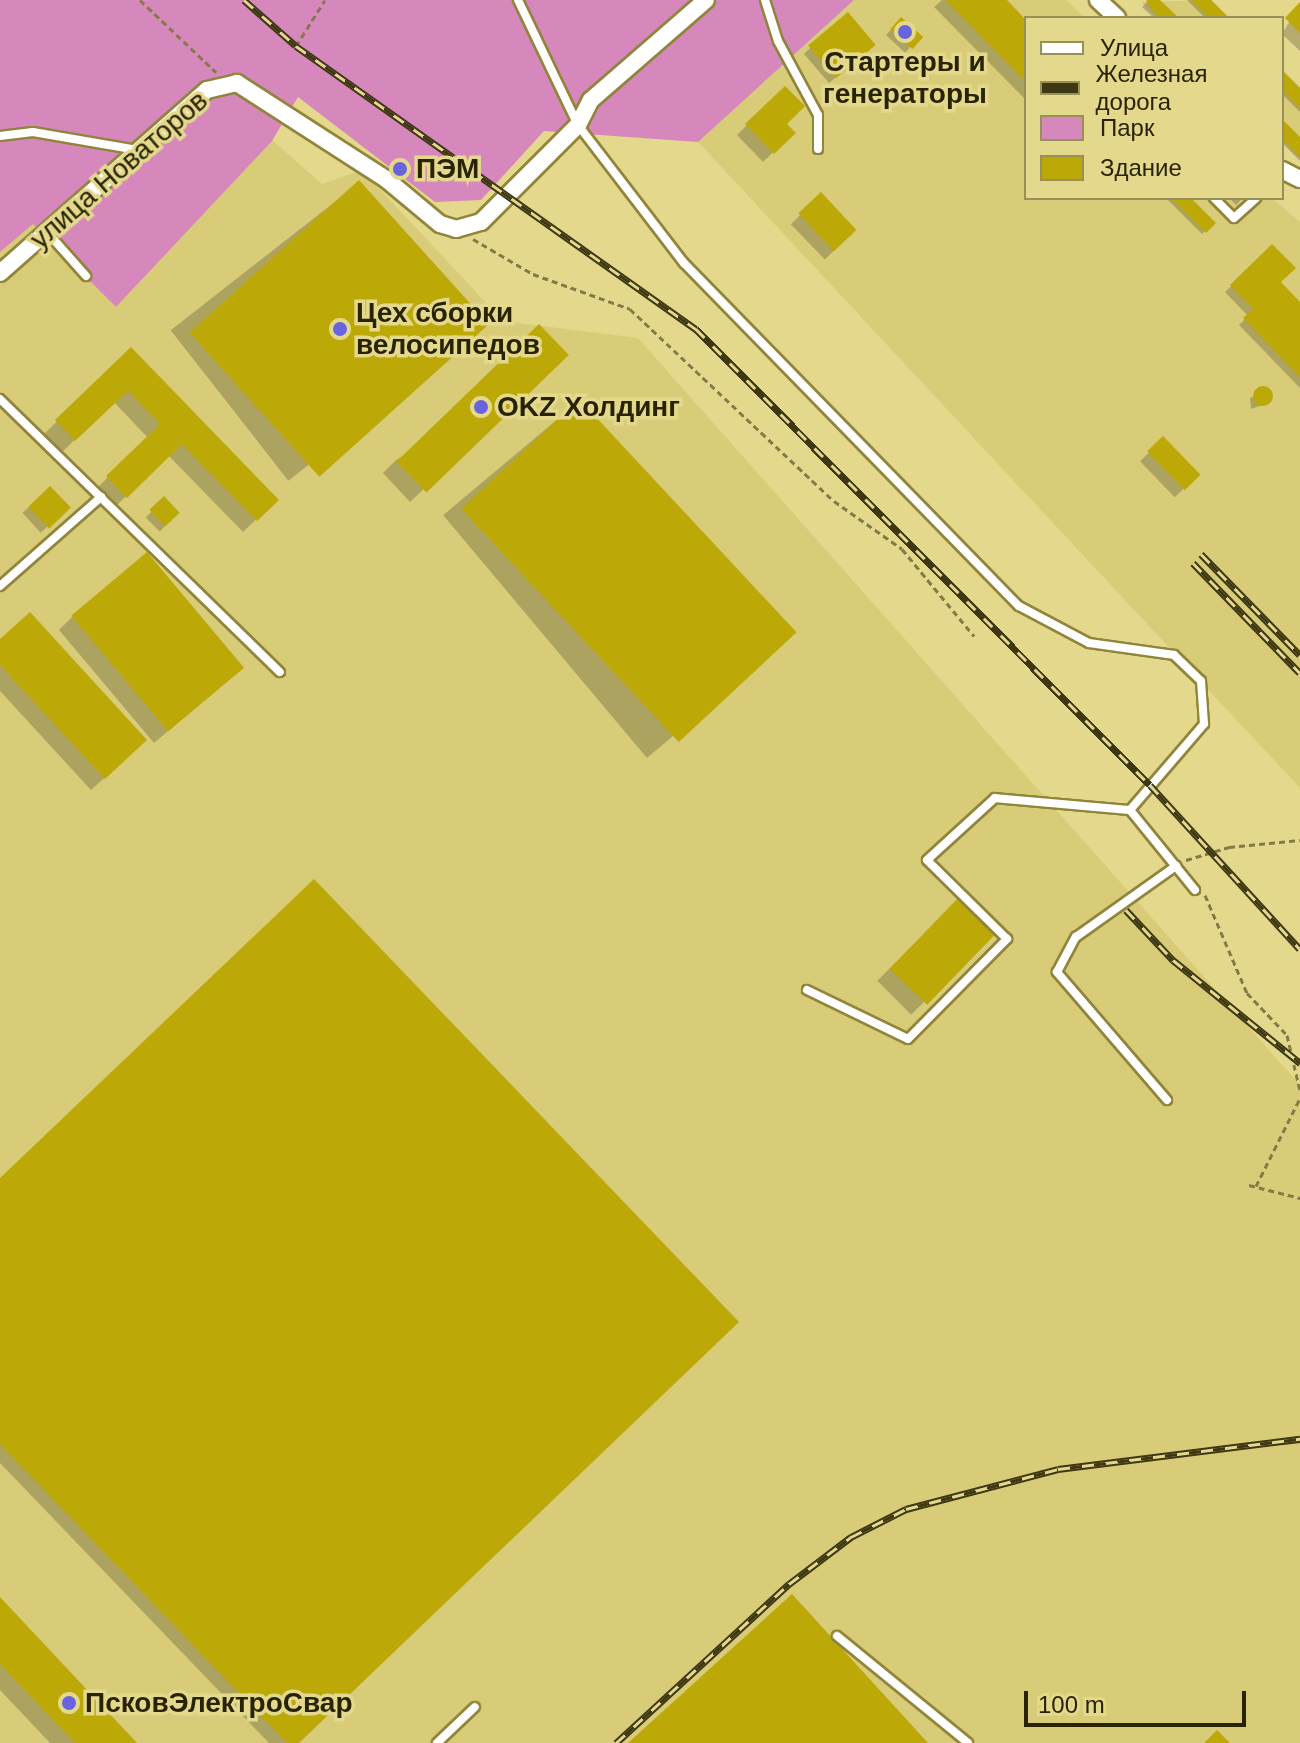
<!DOCTYPE html>
<meta charset="utf-8">
<style>
body{margin:0}
#map{position:relative;width:1300px;height:1743px;overflow:hidden;background:#e4d88c;font-family:Arial,sans-serif}
div>[style]{position:absolute}
.built>*{inset:0;background:#d9cc78}
.green>*{inset:0;background:#d687bb}
.shadow>*{inset:0;background:#0003;transform-origin:0 0}
.building>*{inset:0;background:#bca807;transform-origin:0 0}
.round{border-radius:50%}
.path>*{height:3px;margin-top:-1.5px;transform-origin:0;background:repeating-linear-gradient(90deg,#837a45 0 6px,transparent 0 10px)}
.roads{filter:drop-shadow(2px 0 #91853b) drop-shadow(-2px 0 #91853b) drop-shadow(0 2px #91853b) drop-shadow(0 -2px #91853b)}
.lane>*{height:8px;margin:-4px;padding:0 4px;transform-origin:4px;border-radius:4px;background:#fff}
.street>*{height:16px;margin:-8px;padding:0 8px;transform-origin:8px;border-radius:8px;background:#fff}
.rail>*{height:7px;margin-top:-3.5px;transform-origin:0;background:repeating-linear-gradient(90deg,#e4d88c 0 12px,#3d3712 0 24px);box-sizing:border-box;border-block:2px solid #3d3712}
.dots>*{width:22px;height:22px;translate:-50% -50%;box-sizing:border-box;border:4px solid #e4d88c;border-radius:50%}
span{translate:-50% -50%;white-space:nowrap;text-align:center;line-height:1.15;-webkit-text-stroke:7px #e4d88c;paint-order:stroke}
.poi-label{font-size:28px;color:#282303;font-weight:700}
.left{translate:0 -50%;text-align:left}
.street-label{font-size:28px;color:#282303}
.legend{position:absolute;left:1024px;top:16px;width:260px;height:184px;box-sizing:border-box;background:#e4d88c;border:2px solid #999055;margin:0;padding:10px 14px;list-style:none;font-size:24px;color:#282303}
.legend li{display:flex;align-items:center;gap:16px;height:40px}
.legend b{width:40px;border:2px solid #999055}
.scale{position:absolute;left:1024px;top:1691px;width:222px;height:36px;box-sizing:border-box;border:4px solid #282303;border-top:0;padding-left:10px;font-size:24px;line-height:28px;white-space:nowrap;color:#282303;-webkit-text-stroke:6px #e4d88c;paint-order:stroke}
</style>
<div id="map">
<div class="built">
<div style="clip-path:polygon(854px 0,1067px 0,1085px 18px,1026px 18px,1026px 198px,1272px 198px,1300px 222px,1300px 788px,698px 142px)"></div>
<div style="clip-path:polygon(1212px 0,1230px 18px,1157px 18px,1141px 2px)"></div>
<div style="clip-path:polygon(1282px 69px,1300px 87px,1300px 159px,1282px 141px)"></div>
<div style="clip-path:polygon(272px 140px,322px 184px,362px 170px,503px 321px,638px 338px,1300px 1085px,1300px 1743px,0 1743px,0 252px,33px 223px,116px 307px)"></div>
</div>
<div class="green">
<div style="clip-path:polygon(0 0,854px 0,698px 142px,544px 131px,481px 200px,435px 202px,298px 97px,272px 141px,116px 307px,33px 224px,0 252px)"></div>
</div>
<div class="shadow">
<div style="clip-path:polygon(942px 0,1004px 0,1026px 22px,1026px 100px,934px 7px)"></div>
<div style="clip-path:polygon(1149px 0,1157px 0,1176px 18px,1154px 18px,1142px 7px)"></div>
<div style="clip-path:polygon(1187px 0,1208px 0,1227px 18px,1205px 18px)"></div>
<div style="clip-path:polygon(1299px 5px,1300px 6px,1300px 51px,1282px 34px)"></div>
<div style="left:901px;top:19px;width:26px;height:22px;rotate:43deg"></div>
<div style="clip-path:polygon(810px 48px,868px 50px,829px 83px,804px 54px)"></div>
<div style="clip-path:polygon(1282px 73px,1300px 91px,1300px 112px,1282px 94px)"></div>
<div style="clip-path:polygon(784px 88px,784px 124px,793px 133px,763px 162px,737px 135px)"></div>
<div style="clip-path:polygon(1282px 122px,1300px 140px,1300px 161px,1282px 143px)"></div>
<div style="left:359px;top:183px;width:191px;height:239px;rotate:52deg"></div>
<div style="left:821px;top:195px;width:49px;height:42px;rotate:46deg"></div>
<div style="clip-path:polygon(1166px 198px,1188px 198px,1213px 223px,1202px 234px)"></div>
<div style="clip-path:polygon(1229px 198px,1243px 198px,1236px 205px)"></div>
<div style="clip-path:polygon(1272px 247px,1278px 282px,1300px 305px,1300px 388px,1239px 325px,1248px 316px,1225px 292px)"></div>
<div style="clip-path:polygon(131px 350px,276px 500px,243px 532px,168px 455px,113px 509px,95px 490px,148px 438px,114px 402px,62px 452px,44px 434px)"></div>
<div style="clip-path:polygon(553px 368px,410px 502px,383px 473px,396px 460px)"></div>
<div style="clip-path:polygon(1268px 390px,1268px 403px,1251px 409px,1250px 398px)"></div>
<div style="left:578px;top:402px;width:317px;height:176px;rotate:50deg"></div>
<div style="left:1163px;top:439px;width:50px;height:32px;rotate:46deg"></div>
<div style="left:50px;top:488px;width:27px;height:37px;rotate:48deg"></div>
<div style="left:164px;top:499px;width:20px;height:26px;rotate:45deg"></div>
<div style="clip-path:polygon(72px 617px,242px 668px,154px 743px,59px 630px)"></div>
<div style="clip-path:polygon(0 642px,132px 753px,91px 790px,0 691px)"></div>
<div style="left:960px;top:898px;width:48px;height:117px;rotate:45deg"></div>
<div style="clip-path:polygon(0 1181px,296px 1743px,269px 1743px,0 1463px)"></div>
<div style="clip-path:polygon(0 1600px,135px 1743px,50px 1743px,0 1690px)"></div>
</div>
<div class="building">
<div style="clip-path:polygon(945px 0,1007px 0,1026px 20px,1026px 82px)"></div>
<div style="clip-path:polygon(1146px 0,1160px 0,1179px 18px,1158px 18px)"></div>
<div style="clip-path:polygon(1191px 0,1211px 0,1229px 18px,1210px 18px)"></div>
<div style="clip-path:polygon(1300px 2px,1300px 33px,1285px 18px)"></div>
<div style="left:848px;top:12px;width:43px;height:52px;rotate:50deg"></div>
<div style="left:901px;top:17px;width:30px;height:16px;rotate:42deg"></div>
<div style="clip-path:polygon(1282px 70px,1300px 88px,1300px 108px,1282px 90px)"></div>
<div style="clip-path:polygon(785px 86px,805px 106px,787px 124px,796px 133px,774px 154px,745px 124px)"></div>
<div style="clip-path:polygon(1282px 119px,1300px 137px,1300px 157px,1282px 139px)"></div>
<div style="left:359px;top:180px;width:194px;height:228px;rotate:48deg"></div>
<div style="left:821px;top:192px;width:52px;height:31px;rotate:47deg"></div>
<div style="clip-path:polygon(1171px 198px,1191px 198px,1216px 223px,1206px 233px)"></div>
<div style="clip-path:polygon(1272px 244px,1296px 268px,1281px 282px,1300px 302px,1300px 377px,1243px 318px,1253px 309px,1230px 285px)"></div>
<div style="left:539px;top:324px;width:43px;height:198px;rotate:46deg"></div>
<div style="clip-path:polygon(131px 347px,279px 500px,257px 521px,182px 444px,127px 498px,106px 476px,160px 424px,128px 391px,75px 441px,55px 420px)"></div>
<div class="round" style="left:1253px;top:386px;width:20px;height:20px"></div>
<div style="left:579px;top:399px;width:319px;height:161px;rotate:47deg"></div>
<div style="left:1163px;top:436px;width:54px;height:22px;rotate:46deg"></div>
<div style="left:50px;top:486px;width:30px;height:30px;rotate:46deg"></div>
<div style="left:164px;top:496px;width:23px;height:20px;rotate:47deg"></div>
<div style="left:147px;top:552px;width:151px;height:99px;rotate:50deg"></div>
<div style="clip-path:polygon(30px 612px,147px 740px,105px 779px,0 665px,0 639px)"></div>
<div style="clip-path:polygon(314px 879px,739px 1322px,299px 1743px,287px 1743px,0 1444px,0 1178px)"></div>
<div style="left:960px;top:896px;width:52px;height:101px;rotate:44deg"></div>
<div style="clip-path:polygon(792px 1594px,928px 1743px,628px 1743px)"></div>
<div style="clip-path:polygon(0 1597px,137px 1743px,75px 1743px,0 1664px)"></div>
<div style="clip-path:polygon(1217px 1730px,1230px 1743px,1204px 1743px)"></div>
</div>
<div class="path">
<div style="left:140px;top:0;width:105px;rotate:43.5deg"></div>
<div style="left:296px;top:46px;width:54px;rotate:-57.8deg"></div>
<div style="left:473px;top:239px;width:69px;rotate:30.3deg"></div>
<div style="left:533px;top:274px;width:103px;rotate:19.8deg"></div>
<div style="left:630px;top:309px;width:280px;rotate:43.3deg"></div>
<div style="left:834px;top:501px;width:83px;rotate:35.2deg"></div>
<div style="left:902px;top:549px;width:113px;rotate:50.4deg"></div>
<div style="left:1186px;top:860px;width:45px;rotate:-16.8deg"></div>
<div style="left:1229px;top:847px;width:71px;rotate:-5.6deg"></div>
<div style="left:1205px;top:895px;width:107px;rotate:66.8deg"></div>
<div style="left:1247px;top:993px;width:58px;rotate:46.4deg"></div>
<div style="left:1287px;top:1035px;width:57px;rotate:76.9deg"></div>
<div style="left:1249px;top:1185px;width:53px;rotate:14.3deg"></div>
<div style="left:1256px;top:1186px;width:98px;rotate:-63.4deg"></div>
</div>
<div class="roads">
<div class="lane">
<div style="left:518px;top:0;width:139px;rotate:64.4deg"></div>
<div style="left:578px;top:125px;width:174px;rotate:52.5deg"></div>
<div style="left:684px;top:263px;width:479px;rotate:45.7deg"></div>
<div style="left:1019px;top:606px;width:79px;rotate:27.9deg"></div>
<div style="left:1089px;top:643px;width:86px;rotate:8deg"></div>
<div style="left:1174px;top:655px;width:37px;rotate:44deg"></div>
<div style="left:1201px;top:681px;width:43px;rotate:86deg"></div>
<div style="left:1204px;top:724px;width:113px;rotate:130.7deg"></div>
<div style="left:1130px;top:810px;width:103px;rotate:50.9deg"></div>
<div style="left:765px;top:0;width:43px;rotate:72.4deg"></div>
<div style="left:778px;top:41px;width:84px;rotate:61.6deg"></div>
<div style="left:818px;top:115px;width:34px;rotate:90deg"></div>
<div style="left:0;top:136px;width:33px;rotate:-7deg"></div>
<div style="left:33px;top:132px;width:106px;rotate:9.8deg"></div>
<div style="left:1214px;top:198px;width:28px;rotate:45deg"></div>
<div style="left:1234px;top:218px;width:30px;rotate:-42deg"></div>
<div style="left:47px;top:232px;width:59px;rotate:48.4deg"></div>
<div style="left:0;top:399px;width:391px;rotate:44.3deg"></div>
<div style="left:0;top:586px;width:135px;rotate:-41.4deg"></div>
<div style="left:807px;top:990px;width:112px;rotate:25.9deg"></div>
<div style="left:908px;top:1039px;width:141px;rotate:-45.3deg"></div>
<div style="left:1007px;top:939px;width:112px;rotate:-135.4deg"></div>
<div style="left:927px;top:860px;width:92px;rotate:-42.4deg"></div>
<div style="left:995px;top:798px;width:136px;rotate:5.1deg"></div>
<div style="left:1167px;top:1100px;width:169px;rotate:-130.7deg"></div>
<div style="left:1057px;top:972px;width:40px;rotate:-62deg"></div>
<div style="left:1076px;top:937px;width:123px;rotate:-35.4deg"></div>
<div style="left:837px;top:1636px;width:169px;rotate:39.2deg"></div>
<div style="left:437px;top:1743px;width:52px;rotate:-43.5deg"></div>
</div>
<div class="street">
<div style="left:1098px;top:0;width:26px;rotate:43deg"></div>
<div style="left:1282px;top:170px;width:20px;rotate:27deg"></div>
<div style="left:0;top:273px;width:276px;rotate:-41.5deg"></div>
<div style="left:207px;top:90px;width:31px;rotate:-13deg"></div>
<div style="left:237px;top:83px;width:177px;rotate:32.8deg"></div>
<div style="left:386px;top:179px;width:70px;rotate:39.8deg"></div>
<div style="left:440px;top:224px;width:17px;rotate:17deg"></div>
<div style="left:456px;top:229px;width:26px;rotate:-16deg"></div>
<div style="left:481px;top:222px;width:137px;rotate:-45deg"></div>
<div style="left:578px;top:125px;width:28px;rotate:-63deg"></div>
<div style="left:591px;top:100px;width:152px;rotate:-41deg"></div>
</div>
</div>
<div class="rail">
<div style="left:244px;top:0;width:69px;rotate:41.5deg"></div>
<div style="left:296px;top:46px;width:490px;rotate:35.3deg"></div>
<div style="left:696px;top:329px;width:643px;rotate:45.13deg"></div>
<div style="left:1150px;top:785px;width:222px;rotate:47.6deg"></div>
<div style="left:1201px;top:554px;width:141px;rotate:45.6deg"></div>
<div style="left:1193px;top:563px;width:153px;rotate:45.8deg"></div>
<div style="left:1126px;top:910px;width:69px;rotate:46.8deg"></div>
<div style="left:1173px;top:960px;width:164px;rotate:39deg"></div>
<div style="left:616px;top:1743px;width:235px;rotate:-42.6deg"></div>
<div style="left:789px;top:1584px;width:78px;rotate:-37.2deg"></div>
<div style="left:851px;top:1537px;width:62px;rotate:-27deg"></div>
<div style="left:906px;top:1509px;width:157px;rotate:-14.7deg"></div>
<div style="left:1058px;top:1469px;width:244px;rotate:-7.1deg"></div>
</div>
<div class="dots">
<div style="left:905px;top:32px;background:#6864dd"></div>
<div style="left:400px;top:169px;background:#6864dd"></div>
<div style="left:340px;top:329px;background:#6864dd"></div>
<div style="left:481px;top:407px;background:#6864dd"></div>
<div style="left:69px;top:1703px;background:#6864dd"></div>
</div>
<div class="poi-label">
<span style="left:905px;top:78px">Стартеры и<br>генераторы</span>
<span class="left" style="left:416px;top:169px">ПЭМ</span>
<span class="left" style="left:356px;top:329px">Цех сборки<br>велосипедов</span>
<span class="left" style="left:497px;top:407px">OKZ Холдинг</span>
<span class="left" style="left:85px;top:1703px">ПсковЭлектроСвар</span>
</div>
<div class="street-label">
<span style="left:119px;top:170px;rotate:-41deg">улица Новаторов</span>
</div>
<ul class="legend">
<li><b style="height:10px;background:#fff"></b>Улица</li>
<li><b style="height:10px;background:#3d3712"></b>Железная дорога</li>
<li><b style="height:22px;background:#d687bb"></b>Парк</li>
<li><b style="height:22px;background:#bca807"></b>Здание</li>
</ul>
<div class="scale">100 m</div>
</div>
